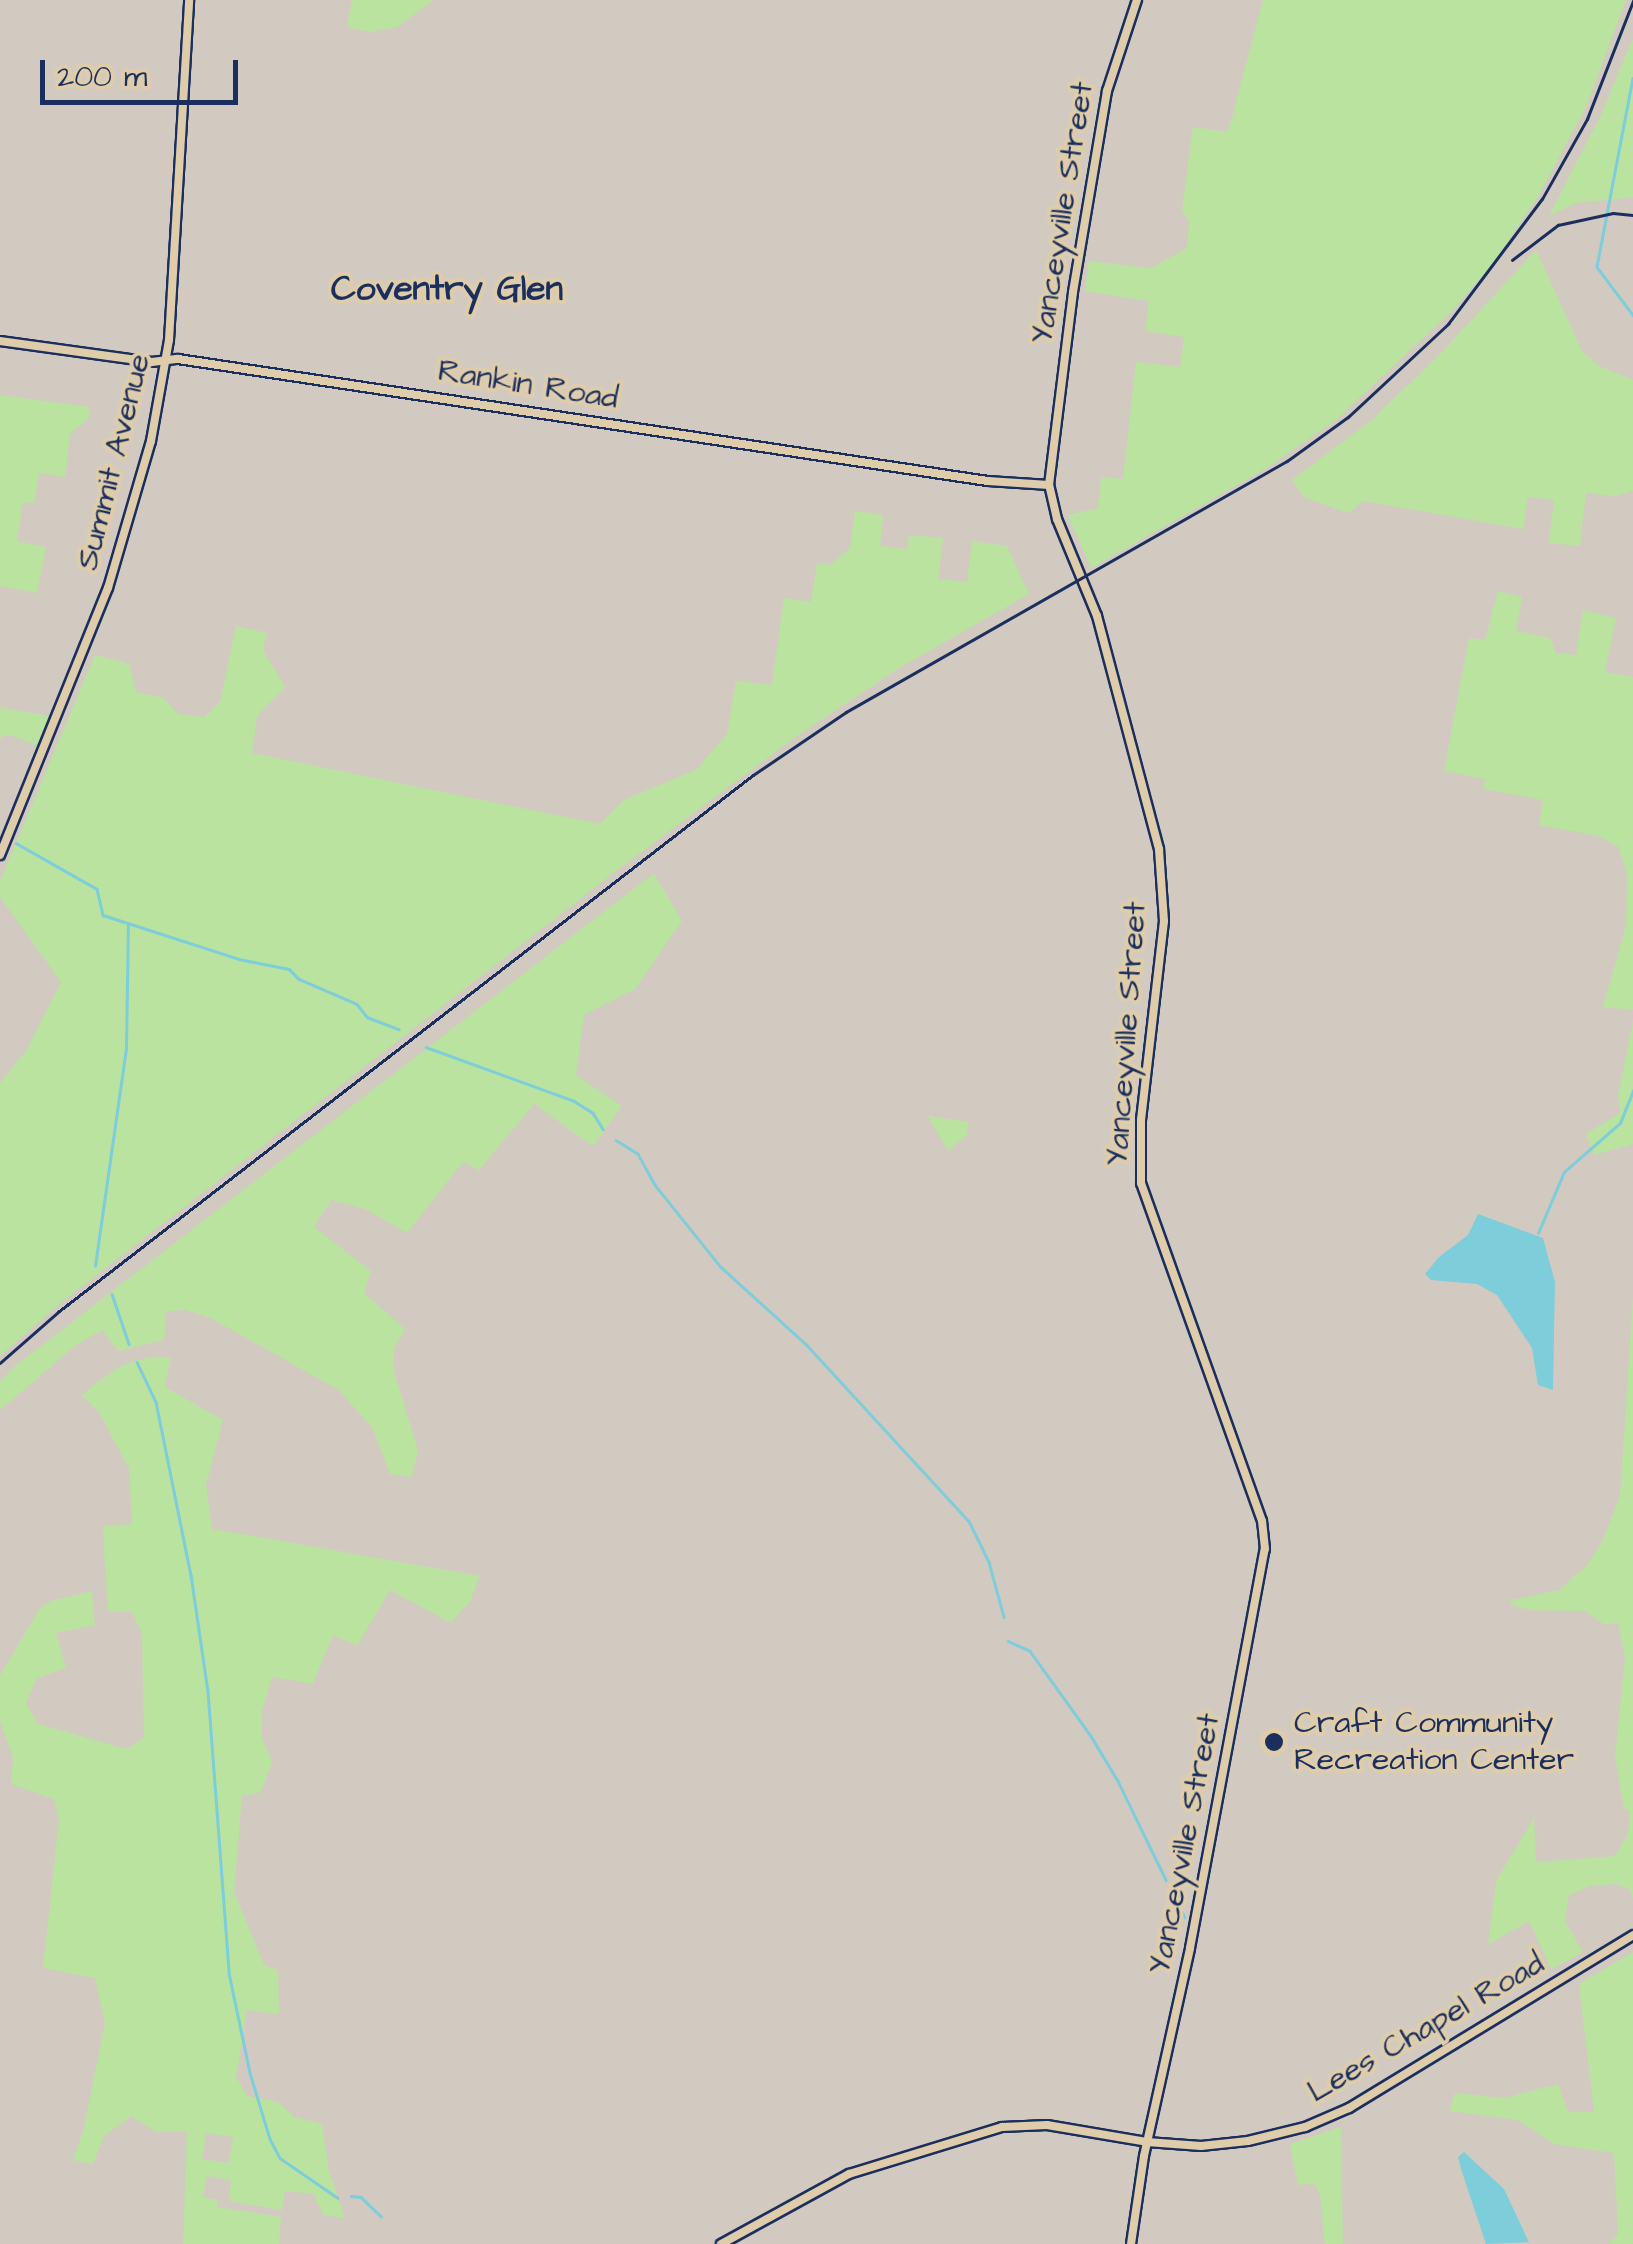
<!DOCTYPE html>
<style>
body{margin:0}
#map{position:relative;width:1633px;height:2244px;overflow:hidden;background:#d2cac1;font-family:"Architects Daughter",sans-serif}
div>[style]{position:absolute}
.green>*{inset:0;background:#b9e39f}
.water>*{inset:0;background:#7ecdda}
.stream>*{height:2.5px;margin:-1.25px;padding:0 1.25px;transform-origin:1.25px;border-radius:1.25px;background:#7ecdda}
.roads{filter:drop-shadow(2px 0 #1b2f5e) drop-shadow(-2px 0 #1b2f5e) drop-shadow(0 2px #1b2f5e) drop-shadow(0 -2px #1b2f5e)}
.secondary>*{height:8px;margin:-4px;padding:0 4px;transform-origin:4px;border-radius:4px;background:#deccaa}
.rail>*{height:2.5px;margin:-1.25px;padding:0 1.25px;transform-origin:1.25px;border-radius:1.25px;background:#1b2f5e}
.dots>*{width:28px;height:28px;translate:-50% -50%;box-sizing:border-box;border:5px solid #deccaa;border-radius:50%}
span{translate:-50% -50%;white-space:nowrap;text-align:center;line-height:1.15;-webkit-text-stroke:8px #deccaa;paint-order:stroke}
.street-label{font-size:32px;color:#1b2f5e}
.poi-label{font-size:32px;color:#1b2f5e}
.left{translate:0 -50%;text-align:left}
.neighbourhood-label{font-size:35px;color:#1b2f5e;font-weight:700}
.scale{position:absolute;left:40px;top:60px;width:198px;height:45px;box-sizing:border-box;border:5px solid #1b2f5e;border-top:0;padding-left:12px;font-size:30px;line-height:35px;white-space:nowrap;color:#1b2f5e;-webkit-text-stroke:8px #deccaa;paint-order:stroke}
</style>
<div id="map">
<div class="green">
<div style="clip-path:polygon(352px 0,434px 0,397px 27px,371px 32px,347px 27px)"></div>
<div style="clip-path:polygon(1263px 0,1626px 0,1586px 107px,1537px 198px,1493px 263px,1453px 310px,1337px 419px,1265px 469px,1091px 568px,1068px 515px,1098px 508px,1101px 477px,1123px 479px,1136px 362px,1180px 367px,1184px 337px,1145px 331px,1149px 301px,1085px 291px,1089px 261px,1151px 268px,1187px 248px,1189px 221px,1182px 210px,1193px 127px,1228px 132px)"></div>
<div style="clip-path:polygon(1633px 38px,1633px 197px,1576px 203px,1549px 216px,1601px 115px)"></div>
<div style="clip-path:polygon(1536px 250px,1582px 351px,1599px 366px,1633px 380px,1633px 491px,1614px 496px,1586px 493px,1580px 546px,1549px 543px,1554px 500px,1528px 497px,1523px 529px,1363px 501px,1349px 513px,1305px 498px,1292px 480px,1373px 419px,1442px 352px)"></div>
<div style="clip-path:polygon(0 395px,90px 407px,88px 419px,70px 434px,65px 477px,39px 473px,34px 503px,23px 502px,17px 541px,46px 547px,37px 593px,0 586px)"></div>
<div style="clip-path:polygon(855px 511px,883px 515px,880px 546px,907px 549px,909px 535px,943px 538px,938px 579px,967px 582px,972px 541px,1007px 546px,1029px 594px,899px 668px,801px 733px,629px 861px,58px 1305px,0 1356px,0 1083px,26px 1051px,61px 982px,0 897px,0 881px,95px 655px,129px 664px,136px 692px,164px 698px,178px 714px,204px 717px,220px 702px,236px 626px,267px 633px,263px 650px,285px 687px,257px 716px,252px 753px,600px 824px,624px 800px,697px 769px,727px 734px,736px 681px,772px 685px,784px 598px,811px 602px,817px 563px,830px 565px,850px 548px)"></div>
<div style="clip-path:polygon(1498px 591px,1522px 597px,1516px 631px,1550px 638px,1556px 653px,1576px 655px,1583px 610px,1616px 618px,1605px 672px,1633px 677px,1633px 1010px,1603px 1007px,1626px 925px,1627px 875px,1619px 847px,1599px 836px,1539px 825px,1543px 800px,1484px 789px,1485px 779px,1444px 771px,1469px 638px,1485px 640px)"></div>
<div style="clip-path:polygon(0 708px,51px 716px,40px 746px,9px 735px,0 738px)"></div>
<div style="clip-path:polygon(654px 873px,682px 921px,635px 989px,584px 1015px,576px 1075px,622px 1106px,593px 1146px,534px 1104px,479px 1170px,463px 1162px,407px 1233px,365px 1209px,331px 1200px,314px 1227px,371px 1271px,364px 1293px,405px 1329px,394px 1348px,393px 1368px,418px 1450px,412px 1477px,390px 1474px,373px 1429px,339px 1390px,209px 1317px,185px 1310px,166px 1311px,164px 1340px,118px 1351px,102px 1330px,75px 1346px,0 1410px,0 1381px,14px 1367px)"></div>
<div style="clip-path:polygon(1633px 1021px,1633px 1144px,1594px 1155px,1586px 1134px,1620px 1113px,1618px 1096px)"></div>
<div style="clip-path:polygon(928px 1116px,969px 1122px,967px 1135px,948px 1151px)"></div>
<div style="clip-path:polygon(1633px 1297px,1633px 1899px,1630px 1890px,1617px 1884px,1590px 1886px,1569px 1895px,1565px 1921px,1583px 1952px,1551px 1969px,1529px 1921px,1488px 1944px,1496px 1881px,1534px 1818px,1536px 1862px,1615px 1856px,1628px 1834px,1630px 1810px,1624px 1809px,1615px 1756px,1625px 1657px,1618px 1623px,1605px 1625px,1585px 1611px,1529px 1610px,1511px 1605px,1511px 1600px,1559px 1590px,1588px 1564px,1603px 1540px,1620px 1496px)"></div>
<div style="clip-path:polygon(evenodd,149px 1357px,171px 1357px,165px 1387px,223px 1420px,206px 1485px,212px 1529px,480px 1576px,470px 1601px,451px 1623px,390px 1590px,357px 1646px,333px 1635px,313px 1684px,272px 1677px,262px 1711px,262px 1738px,272px 1763px,261px 1792px,242px 1796px,234px 1892px,264px 1965px,278px 1970px,279px 2014px,247px 2010px,236px 2077px,247px 2096px,278px 2102px,294px 2117px,322px 2124px,329px 2171px,345px 2218px,323px 2215px,314px 2194px,285px 2191px,282px 2210px,229px 2201px,231px 2180px,207px 2176px,203px 2197px,217px 2200px,217px 2207px,281px 2217px,279px 2244px,183px 2244px,187px 2132px,156px 2132px,131px 2116px,104px 2136px,93px 2164px,73px 2160px,84px 2128px,105px 2023px,95px 1978px,43px 1968px,59px 1819px,54px 1799px,11px 1784px,13px 1758px,0 1721px,0 1676px,40px 1608px,50px 1601px,92px 1591px,95px 1625px,56px 1633px,66px 1668px,37px 1678px,26px 1703px,38px 1724px,127px 1749px,144px 1738px,142px 1633px,132px 1612px,108px 1612px,104px 1550px,103px 1526px,132px 1524px,129px 1469px,99px 1412px,81px 1395px,120px 1366px,149px 1357px,206px 2133px,233px 2137px,229px 2163px,202px 2159px,206px 2133px)"></div>
<div style="clip-path:polygon(1633px 1952px,1633px 2244px,1608px 2244px,1618px 2234px,1614px 2153px,1554px 2144px,1518px 2120px,1449px 2111px,1455px 2093px,1504px 2098px,1558px 2084px,1568px 2112px,1594px 2112px,1579px 1984px)"></div>
<div style="clip-path:polygon(1341px 2127px,1343px 2244px,1325px 2244px,1320px 2194px,1315px 2184px,1298px 2185px,1290px 2144px)"></div>
</div>
<div class="water">
<div style="clip-path:polygon(1478px 1214px,1543px 1238px,1555px 1282px,1553px 1390px,1538px 1385px,1532px 1348px,1497px 1295px,1477px 1284px,1431px 1280px,1425px 1274px,1439px 1257px,1468px 1235px)"></div>
<div style="clip-path:polygon(1464px 2152px,1504px 2189px,1529px 2242px,1486px 2244px,1461px 2169px,1458px 2157px)"></div>
</div>
<div class="stream">
<div style="left:1633px;top:78px;width:192px;rotate:100.8deg"></div>
<div style="left:1597px;top:267px;width:60px;rotate:53.1deg"></div>
<div style="left:16px;top:843px;width:93px;rotate:29.6deg"></div>
<div style="left:97px;top:889px;width:27px;rotate:77deg"></div>
<div style="left:103px;top:915px;width:143px;rotate:17.9deg"></div>
<div style="left:239px;top:959px;width:51px;rotate:11.3deg"></div>
<div style="left:289px;top:969px;width:14px;rotate:45deg"></div>
<div style="left:299px;top:979px;width:63px;rotate:23.3deg"></div>
<div style="left:357px;top:1004px;width:16px;rotate:52deg"></div>
<div style="left:367px;top:1017px;width:34px;rotate:21deg"></div>
<div style="left:426px;top:1047px;width:158px;rotate:20deg"></div>
<div style="left:574px;top:1101px;width:22px;rotate:32deg"></div>
<div style="left:593px;top:1113px;width:19px;rotate:58deg"></div>
<div style="left:616px;top:1140px;width:26px;rotate:32deg"></div>
<div style="left:638px;top:1154px;width:35px;rotate:61deg"></div>
<div style="left:655px;top:1185px;width:105px;rotate:51.2deg"></div>
<div style="left:721px;top:1267px;width:115px;rotate:42.2deg"></div>
<div style="left:806px;top:1344px;width:241px;rotate:47.4deg"></div>
<div style="left:969px;top:1521px;width:46px;rotate:64deg"></div>
<div style="left:989px;top:1562px;width:57px;rotate:74.7deg"></div>
<div style="left:1538px;top:1233px;width:66px;rotate:-66.9deg"></div>
<div style="left:1564px;top:1172px;width:74px;rotate:-41.2deg"></div>
<div style="left:1620px;top:1123px;width:35px;rotate:-68deg"></div>
<div style="left:95px;top:1266px;width:220px;rotate:-81.9deg"></div>
<div style="left:126px;top:1048px;width:123px;rotate:-89.1deg"></div>
<div style="left:112px;top:1294px;width:53px;rotate:71.2deg"></div>
<div style="left:137px;top:1362px;width:44px;rotate:64.6deg"></div>
<div style="left:156px;top:1402px;width:177px;rotate:78.6deg"></div>
<div style="left:191px;top:1575px;width:117px;rotate:81.7deg"></div>
<div style="left:208px;top:1691px;width:283px;rotate:85.7deg"></div>
<div style="left:229px;top:1973px;width:102px;rotate:78.1deg"></div>
<div style="left:250px;top:2073px;width:69px;rotate:73.1deg"></div>
<div style="left:270px;top:2139px;width:21px;rotate:62deg"></div>
<div style="left:280px;top:2158px;width:70px;rotate:34.6deg"></div>
<div style="left:1008px;top:1641px;width:24px;rotate:24deg"></div>
<div style="left:1030px;top:1651px;width:105px;rotate:54.3deg"></div>
<div style="left:1091px;top:1736px;width:52px;rotate:59deg"></div>
<div style="left:1118px;top:1781px;width:110px;rotate:64.1deg"></div>
<div style="left:1172px;top:1892px;width:28px;rotate:63deg"></div>
<div style="left:351px;top:2196px;width:10px;rotate:6deg"></div>
<div style="left:361px;top:2197px;width:28px;rotate:44deg"></div>
</div>
<div class="roads">
<div class="secondary">
<div style="left:0;top:341px;width:153px;rotate:7.9deg"></div>
<div style="left:152px;top:362px;width:26px;rotate:-7deg"></div>
<div style="left:178px;top:359px;width:819px;rotate:8.57deg"></div>
<div style="left:988px;top:481px;width:61px;rotate:3.8deg"></div>
<div style="left:0;top:855px;width:288px;rotate:-68deg"></div>
<div style="left:108px;top:588px;width:153px;rotate:-73.7deg"></div>
<div style="left:151px;top:441px;width:103px;rotate:-79.9deg"></div>
<div style="left:169px;top:340px;width:341px;rotate:-86.6deg"></div>
<div style="left:721px;top:2244px;width:146px;rotate:-28.7deg"></div>
<div style="left:849px;top:2174px;width:160px;rotate:-17.1deg"></div>
<div style="left:1002px;top:2127px;width:45px;rotate:-2.5deg"></div>
<div style="left:1047px;top:2125px;width:101px;rotate:9.6deg"></div>
<div style="left:1147px;top:2142px;width:54px;rotate:4.2deg"></div>
<div style="left:1201px;top:2146px;width:47px;rotate:-6.1deg"></div>
<div style="left:1248px;top:2141px;width:59px;rotate:-13.8deg"></div>
<div style="left:1305px;top:2127px;width:48px;rotate:-23.4deg"></div>
<div style="left:1349px;top:2108px;width:333px;rotate:-31.3deg"></div>
<div style="left:1131px;top:2244px;width:89px;rotate:-81.6deg"></div>
<div style="left:1144px;top:2156px;width:213px;rotate:-77.5deg"></div>
<div style="left:1190px;top:1948px;width:406px;rotate:-79.4deg"></div>
<div style="left:1265px;top:1549px;width:28px;rotate:-96deg"></div>
<div style="left:1262px;top:1521px;width:359px;rotate:-109.7deg"></div>
<div style="left:1141px;top:1183px;width:63px;rotate:-90deg"></div>
<div style="left:1141px;top:1120px;width:200px;rotate:-83.4deg"></div>
<div style="left:1164px;top:921px;width:72px;rotate:-94deg"></div>
<div style="left:1159px;top:849px;width:241px;rotate:-104.9deg"></div>
<div style="left:1097px;top:616px;width:105px;rotate:-112.4deg"></div>
<div style="left:1057px;top:519px;width:35px;rotate:-103deg"></div>
<div style="left:1049px;top:485px;width:194px;rotate:-82.9deg"></div>
<div style="left:1073px;top:292px;width:204px;rotate:-80.4deg"></div>
<div style="left:1107px;top:91px;width:96px;rotate:-71.8deg"></div>
</div>
</div>
<div class="rail">
<div style="left:1512px;top:260px;width:58px;rotate:-37.3deg"></div>
<div style="left:1558px;top:225px;width:56px;rotate:-12.3deg"></div>
<div style="left:1613px;top:213px;width:20px;rotate:6deg"></div>
<div style="left:0;top:1363px;width:77px;rotate:-41.3deg"></div>
<div style="left:58px;top:1312px;width:878px;rotate:-37.69deg"></div>
<div style="left:753px;top:775px;width:112px;rotate:-34.1deg"></div>
<div style="left:846px;top:712px;width:507px;rotate:-29.65deg"></div>
<div style="left:1287px;top:461px;width:75px;rotate:-35.8deg"></div>
<div style="left:1348px;top:417px;width:137px;rotate:-42.9deg"></div>
<div style="left:1448px;top:324px;width:156px;rotate:-53.1deg"></div>
<div style="left:1542px;top:199px;width:92px;rotate:-60.6deg"></div>
<div style="left:1587px;top:119px;width:127px;rotate:-68.7deg"></div>
</div>
<div class="dots">
<div style="left:1274px;top:1742px;background:#1b2f5e"></div>
</div>
<div class="street-label">
<span style="left:1063px;top:213px;rotate:-81deg">Yanceyville Street</span>
<span style="left:528px;top:385px;rotate:9deg">Rankin Road</span>
<span style="left:114px;top:462px;rotate:-76deg">Summit Avenue</span>
<span style="left:1127px;top:1034px;rotate:-86deg">Yanceyville Street</span>
<span style="left:1185px;top:1844px;rotate:-79deg">Yanceyville Street</span>
<span style="left:1426px;top:2028px;rotate:-30deg">Lees Chapel Road</span>
</div>
<div class="poi-label">
<span class="left" style="left:1294px;top:1742px">Craft Community<br>Recreation Center</span>
</div>
<div class="neighbourhood-label">
<span style="left:447px;top:289px">Coventry Glen</span>
</div>
<div class="scale">200 m</div>
</div>
